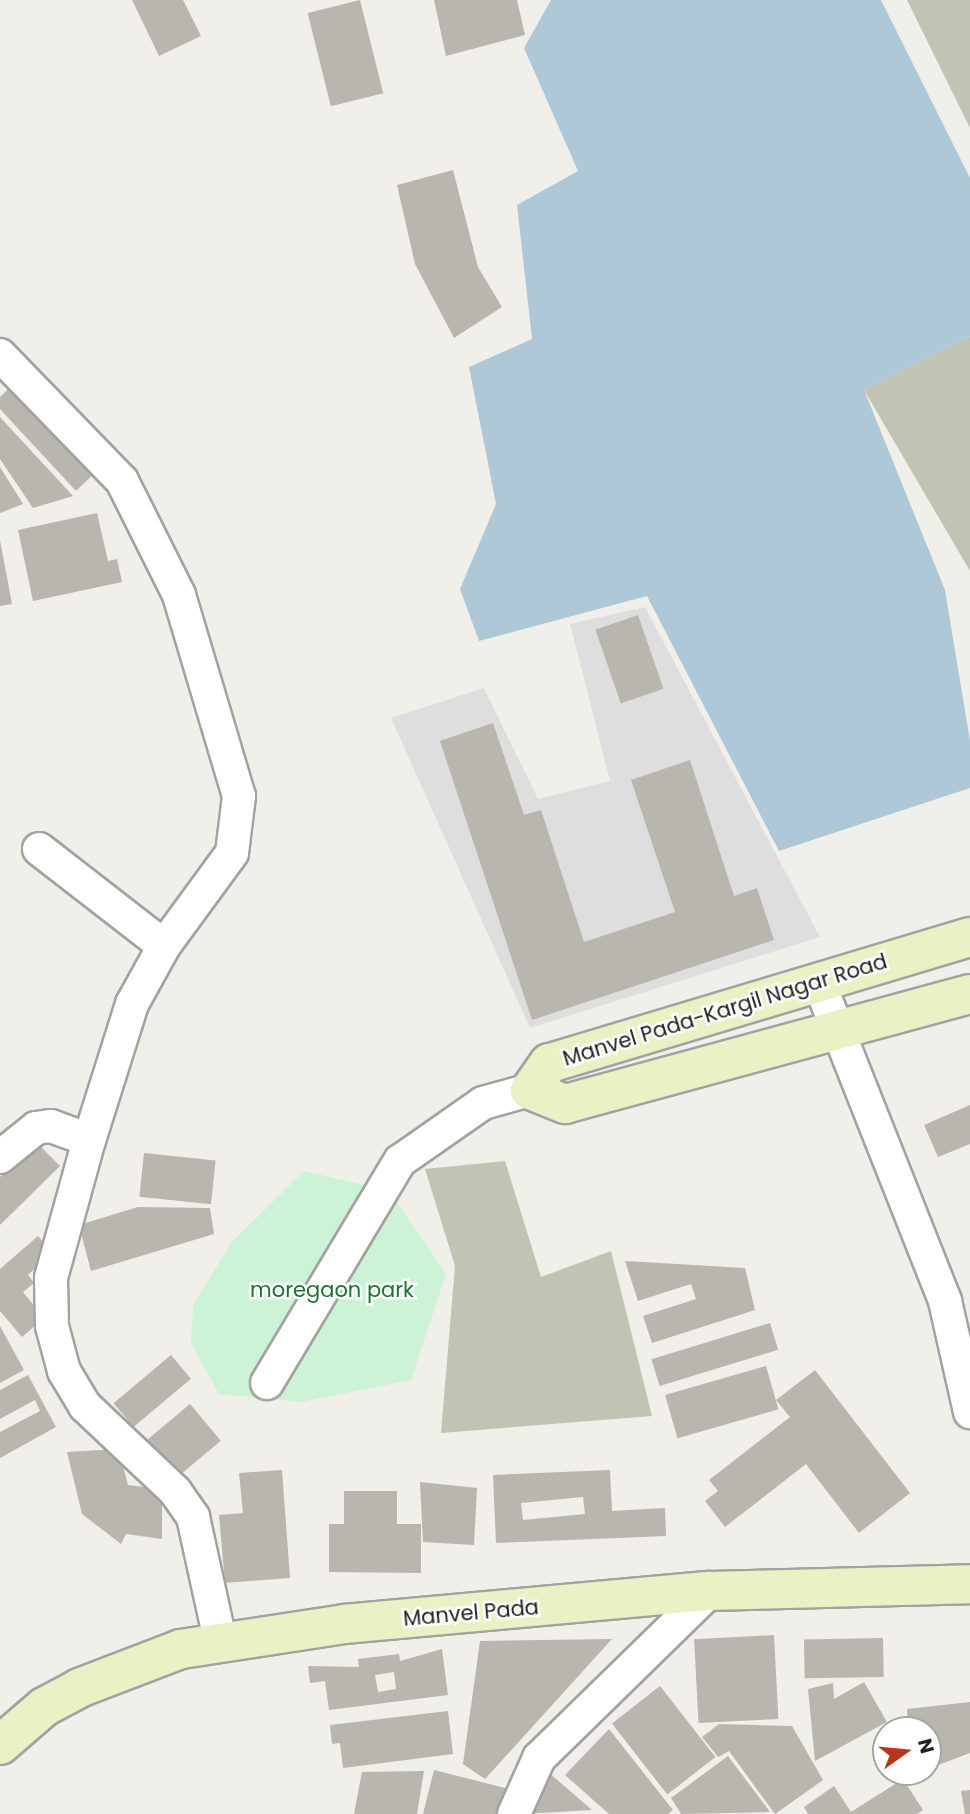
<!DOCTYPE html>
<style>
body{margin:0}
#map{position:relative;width:970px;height:1814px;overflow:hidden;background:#f0efe9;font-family:Poppins,sans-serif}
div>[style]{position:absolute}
.residential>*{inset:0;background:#dfdede}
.construction>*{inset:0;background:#c1c4b5}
.park>*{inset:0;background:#cdf3d6}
.water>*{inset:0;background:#afc8d8}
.building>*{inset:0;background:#b9b5af;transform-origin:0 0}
.roads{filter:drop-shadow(2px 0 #a2a2a2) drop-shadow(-2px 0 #a2a2a2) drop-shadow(0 2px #a2a2a2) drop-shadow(0 -2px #a2a2a2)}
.street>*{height:32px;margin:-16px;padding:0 16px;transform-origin:16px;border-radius:16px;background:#fff}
.secondary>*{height:38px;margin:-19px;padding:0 19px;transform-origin:19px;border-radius:19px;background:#e8f2c5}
span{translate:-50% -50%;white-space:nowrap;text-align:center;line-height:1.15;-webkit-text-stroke:5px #fff;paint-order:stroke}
.street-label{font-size:21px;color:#212121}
.park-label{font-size:21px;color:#1a7431}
.north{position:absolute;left:872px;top:1716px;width:70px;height:70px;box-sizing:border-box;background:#fff;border:2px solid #a6a6a6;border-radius:50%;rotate:75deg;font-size:19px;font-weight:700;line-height:28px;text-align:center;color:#212121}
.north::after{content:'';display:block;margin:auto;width:24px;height:32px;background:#b8351a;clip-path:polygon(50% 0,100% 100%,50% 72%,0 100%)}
</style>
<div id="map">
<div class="residential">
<div style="clip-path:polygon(645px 607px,820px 937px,530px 1028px,391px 718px,484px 688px,538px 799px,610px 781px,570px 624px)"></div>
</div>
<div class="construction">
<div style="clip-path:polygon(907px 0,970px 0,970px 128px)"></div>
<div style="clip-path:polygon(970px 336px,970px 571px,864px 390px)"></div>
<div style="clip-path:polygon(505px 1161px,541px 1277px,611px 1251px,652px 1416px,441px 1433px,455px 1266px,425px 1169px)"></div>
</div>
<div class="park">
<div style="clip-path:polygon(304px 1171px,389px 1191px,446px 1274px,411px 1380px,301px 1402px,219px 1394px,191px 1343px,193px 1305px,232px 1242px)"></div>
</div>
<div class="water">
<div style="clip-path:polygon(551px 0,881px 0,970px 178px,970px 336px,864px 390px,945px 590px,970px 741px,970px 788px,779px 851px,647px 596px,479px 641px,460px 589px,496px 504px,469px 367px,532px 339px,517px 205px,578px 171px,524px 48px)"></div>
</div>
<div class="building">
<div style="clip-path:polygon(132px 0,183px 0,201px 36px,159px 56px)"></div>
<div style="left:360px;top:0;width:96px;height:54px;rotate:76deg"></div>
<div style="clip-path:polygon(434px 0,517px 0,525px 35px,446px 56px)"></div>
<div style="clip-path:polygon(453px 170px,478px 267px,502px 307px,454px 338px,415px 264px,397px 185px)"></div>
<div style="clip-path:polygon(19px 379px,101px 467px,76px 491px,0 409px,0 397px)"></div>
<div style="clip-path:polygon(0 417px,73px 496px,33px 508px,0 459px)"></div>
<div style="clip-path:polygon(0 467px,23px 504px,0 513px)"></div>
<div style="clip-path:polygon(97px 513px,108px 561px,117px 559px,122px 582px,33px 601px,18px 530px)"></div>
<div style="clip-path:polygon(0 540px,12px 604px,0 606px)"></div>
<div style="left:638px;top:615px;width:78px;height:45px;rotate:71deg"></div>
<div style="clip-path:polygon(493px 723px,524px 815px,541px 810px,584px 942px,675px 912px,631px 780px,690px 760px,734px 896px,757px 888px,774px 940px,532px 1020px,440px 741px)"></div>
<div style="clip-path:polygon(970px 1105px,970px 1144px,938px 1157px,924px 1125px)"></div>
<div style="clip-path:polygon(36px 1142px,60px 1166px,0 1225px,0 1177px)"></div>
<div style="left:144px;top:1153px;width:72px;height:44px;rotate:6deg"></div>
<div style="clip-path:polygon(138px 1207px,210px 1208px,214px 1234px,91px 1271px,79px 1225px)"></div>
<div style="clip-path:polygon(38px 1236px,47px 1247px,38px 1255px,43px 1261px,28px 1275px,34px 1283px,23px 1292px,44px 1318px,22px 1337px,0 1311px,0 1269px)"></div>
<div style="clip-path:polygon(625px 1261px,745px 1268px,755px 1310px,652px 1343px,643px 1316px,696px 1299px,691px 1284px,638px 1301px)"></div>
<div style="left:770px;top:1323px;width:28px;height:124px;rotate:73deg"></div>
<div style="clip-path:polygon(0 1326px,24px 1370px,0 1383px)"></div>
<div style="left:171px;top:1355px;width:31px;height:75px;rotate:50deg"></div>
<div style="left:766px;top:1366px;width:45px;height:105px;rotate:74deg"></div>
<div style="clip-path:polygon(815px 1370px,910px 1493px,859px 1533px,806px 1464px,725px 1527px,705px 1501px,718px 1491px,709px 1480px,790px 1417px,776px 1400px)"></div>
<div style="clip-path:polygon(28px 1375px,56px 1427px,0 1458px,0 1432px,40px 1411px,35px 1400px,0 1419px,0 1390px)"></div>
<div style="left:190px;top:1404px;width:48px;height:55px;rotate:50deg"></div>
<div style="clip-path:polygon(119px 1449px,128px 1485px,162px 1489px,162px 1539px,126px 1534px,121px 1544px,82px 1514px,67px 1452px)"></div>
<div style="clip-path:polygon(282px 1470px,290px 1578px,225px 1583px,219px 1515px,243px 1513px,239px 1473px)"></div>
<div style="clip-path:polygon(evenodd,610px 1470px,612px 1511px,665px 1508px,666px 1536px,496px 1543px,493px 1475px,610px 1470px,583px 1497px,585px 1514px,523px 1520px,521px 1503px,583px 1497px)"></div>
<div style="clip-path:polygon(420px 1482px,477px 1488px,474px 1545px,423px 1542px)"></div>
<div style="clip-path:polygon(344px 1491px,397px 1491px,397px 1524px,421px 1524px,421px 1573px,329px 1572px,329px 1524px,344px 1524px)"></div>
<div style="left:774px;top:1635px;width:84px;height:80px;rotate:87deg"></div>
<div style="left:883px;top:1638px;width:39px;height:79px;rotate:89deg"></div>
<div style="clip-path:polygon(612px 1639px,485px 1779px,463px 1764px,480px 1641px)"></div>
<div style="clip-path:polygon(evenodd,442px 1649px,448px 1695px,329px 1710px,325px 1681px,310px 1683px,308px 1666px,359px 1667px,358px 1659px,399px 1654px,400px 1661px,442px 1649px,394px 1672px,396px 1689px,378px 1692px,375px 1675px,394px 1672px)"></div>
<div style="clip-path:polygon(864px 1682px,887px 1722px,815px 1761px,808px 1689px,833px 1683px,834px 1699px)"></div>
<div style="left:660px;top:1686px;width:90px;height:61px;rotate:52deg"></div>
<div style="clip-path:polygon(970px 1702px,970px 1753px,928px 1769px,928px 1730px,908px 1730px,907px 1709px)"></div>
<div style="clip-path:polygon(448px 1711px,453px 1754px,343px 1768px,340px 1743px,332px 1744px,330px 1725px)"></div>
<div style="clip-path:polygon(719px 1724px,792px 1726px,823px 1780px,775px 1814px,729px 1751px,718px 1757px,702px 1737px)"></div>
<div style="clip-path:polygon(609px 1729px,673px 1810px,668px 1814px,609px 1814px,565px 1775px)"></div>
<div style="clip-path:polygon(728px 1756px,770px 1812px,681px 1814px,671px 1798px)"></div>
<div style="clip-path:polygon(434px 1770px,509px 1789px,503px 1814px,423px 1814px)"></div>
<div style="clip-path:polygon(424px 1771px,417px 1814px,354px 1814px,362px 1772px)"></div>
<div style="clip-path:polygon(548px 1772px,592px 1810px,524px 1814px)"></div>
<div style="clip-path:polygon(903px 1779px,923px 1810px,917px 1814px,808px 1814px,804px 1807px,834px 1786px,851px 1812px)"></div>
<div style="clip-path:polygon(970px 1790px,970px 1814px,965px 1814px,961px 1791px)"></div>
</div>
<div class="roads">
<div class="street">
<div style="left:0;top:355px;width:175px;rotate:45.9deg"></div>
<div style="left:122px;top:481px;width:127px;rotate:63.4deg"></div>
<div style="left:179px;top:595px;width:210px;rotate:73.4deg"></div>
<div style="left:239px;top:796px;width:57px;rotate:97deg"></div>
<div style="left:232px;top:853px;width:115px;rotate:126.2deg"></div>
<div style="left:164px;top:946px;width:66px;rotate:118.9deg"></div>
<div style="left:132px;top:1004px;width:143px;rotate:107.5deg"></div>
<div style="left:39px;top:849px;width:158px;rotate:37.8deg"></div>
<div style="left:818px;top:980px;width:345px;rotate:68.4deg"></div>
<div style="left:945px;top:1301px;width:114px;rotate:77.3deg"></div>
<div style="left:0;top:1157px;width:46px;rotate:-38.9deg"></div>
<div style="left:36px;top:1128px;width:15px;rotate:-8deg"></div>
<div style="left:51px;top:1126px;width:40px;rotate:20.2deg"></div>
<div style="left:89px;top:1140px;width:143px;rotate:105.4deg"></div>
<div style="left:51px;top:1278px;width:48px;rotate:88.8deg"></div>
<div style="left:52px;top:1326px;width:47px;rotate:75.1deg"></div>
<div style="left:64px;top:1371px;width:41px;rotate:59deg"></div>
<div style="left:85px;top:1406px;width:124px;rotate:43.4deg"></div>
<div style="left:175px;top:1491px;width:32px;rotate:55deg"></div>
<div style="left:193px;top:1517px;width:130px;rotate:77.6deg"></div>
<div style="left:267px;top:1383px;width:259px;rotate:-59.1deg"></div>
<div style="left:400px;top:1161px;width:101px;rotate:-34.9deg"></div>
<div style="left:483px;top:1103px;width:49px;rotate:-15.5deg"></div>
<div style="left:514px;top:1814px;width:61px;rotate:-65.9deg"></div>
<div style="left:539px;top:1758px;width:239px;rotate:-44.3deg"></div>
</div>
<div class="secondary">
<div style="left:970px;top:937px;width:439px;rotate:163.3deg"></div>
<div style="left:549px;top:1063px;width:33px;rotate:125deg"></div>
<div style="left:530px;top:1090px;width:38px;rotate:22deg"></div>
<div style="left:565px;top:1104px;width:420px;rotate:-15.2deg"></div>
<div style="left:0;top:1745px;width:58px;rotate:-40.8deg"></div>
<div style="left:44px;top:1707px;width:40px;rotate:-28deg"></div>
<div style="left:79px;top:1688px;width:109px;rotate:-20.9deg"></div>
<div style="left:181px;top:1649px;width:165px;rotate:-8.7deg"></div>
<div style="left:344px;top:1624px;width:367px;rotate:-5.2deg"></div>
<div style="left:710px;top:1591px;width:260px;rotate:-1.5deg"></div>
</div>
</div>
<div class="street-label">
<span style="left:725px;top:1010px;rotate:-17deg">Manvel Pada-Kargil Nagar Road</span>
<span style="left:471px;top:1613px;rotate:-5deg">Manvel Pada</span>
</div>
<div class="park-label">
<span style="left:332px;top:1290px">moregaon park</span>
</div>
<div class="north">N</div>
</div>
